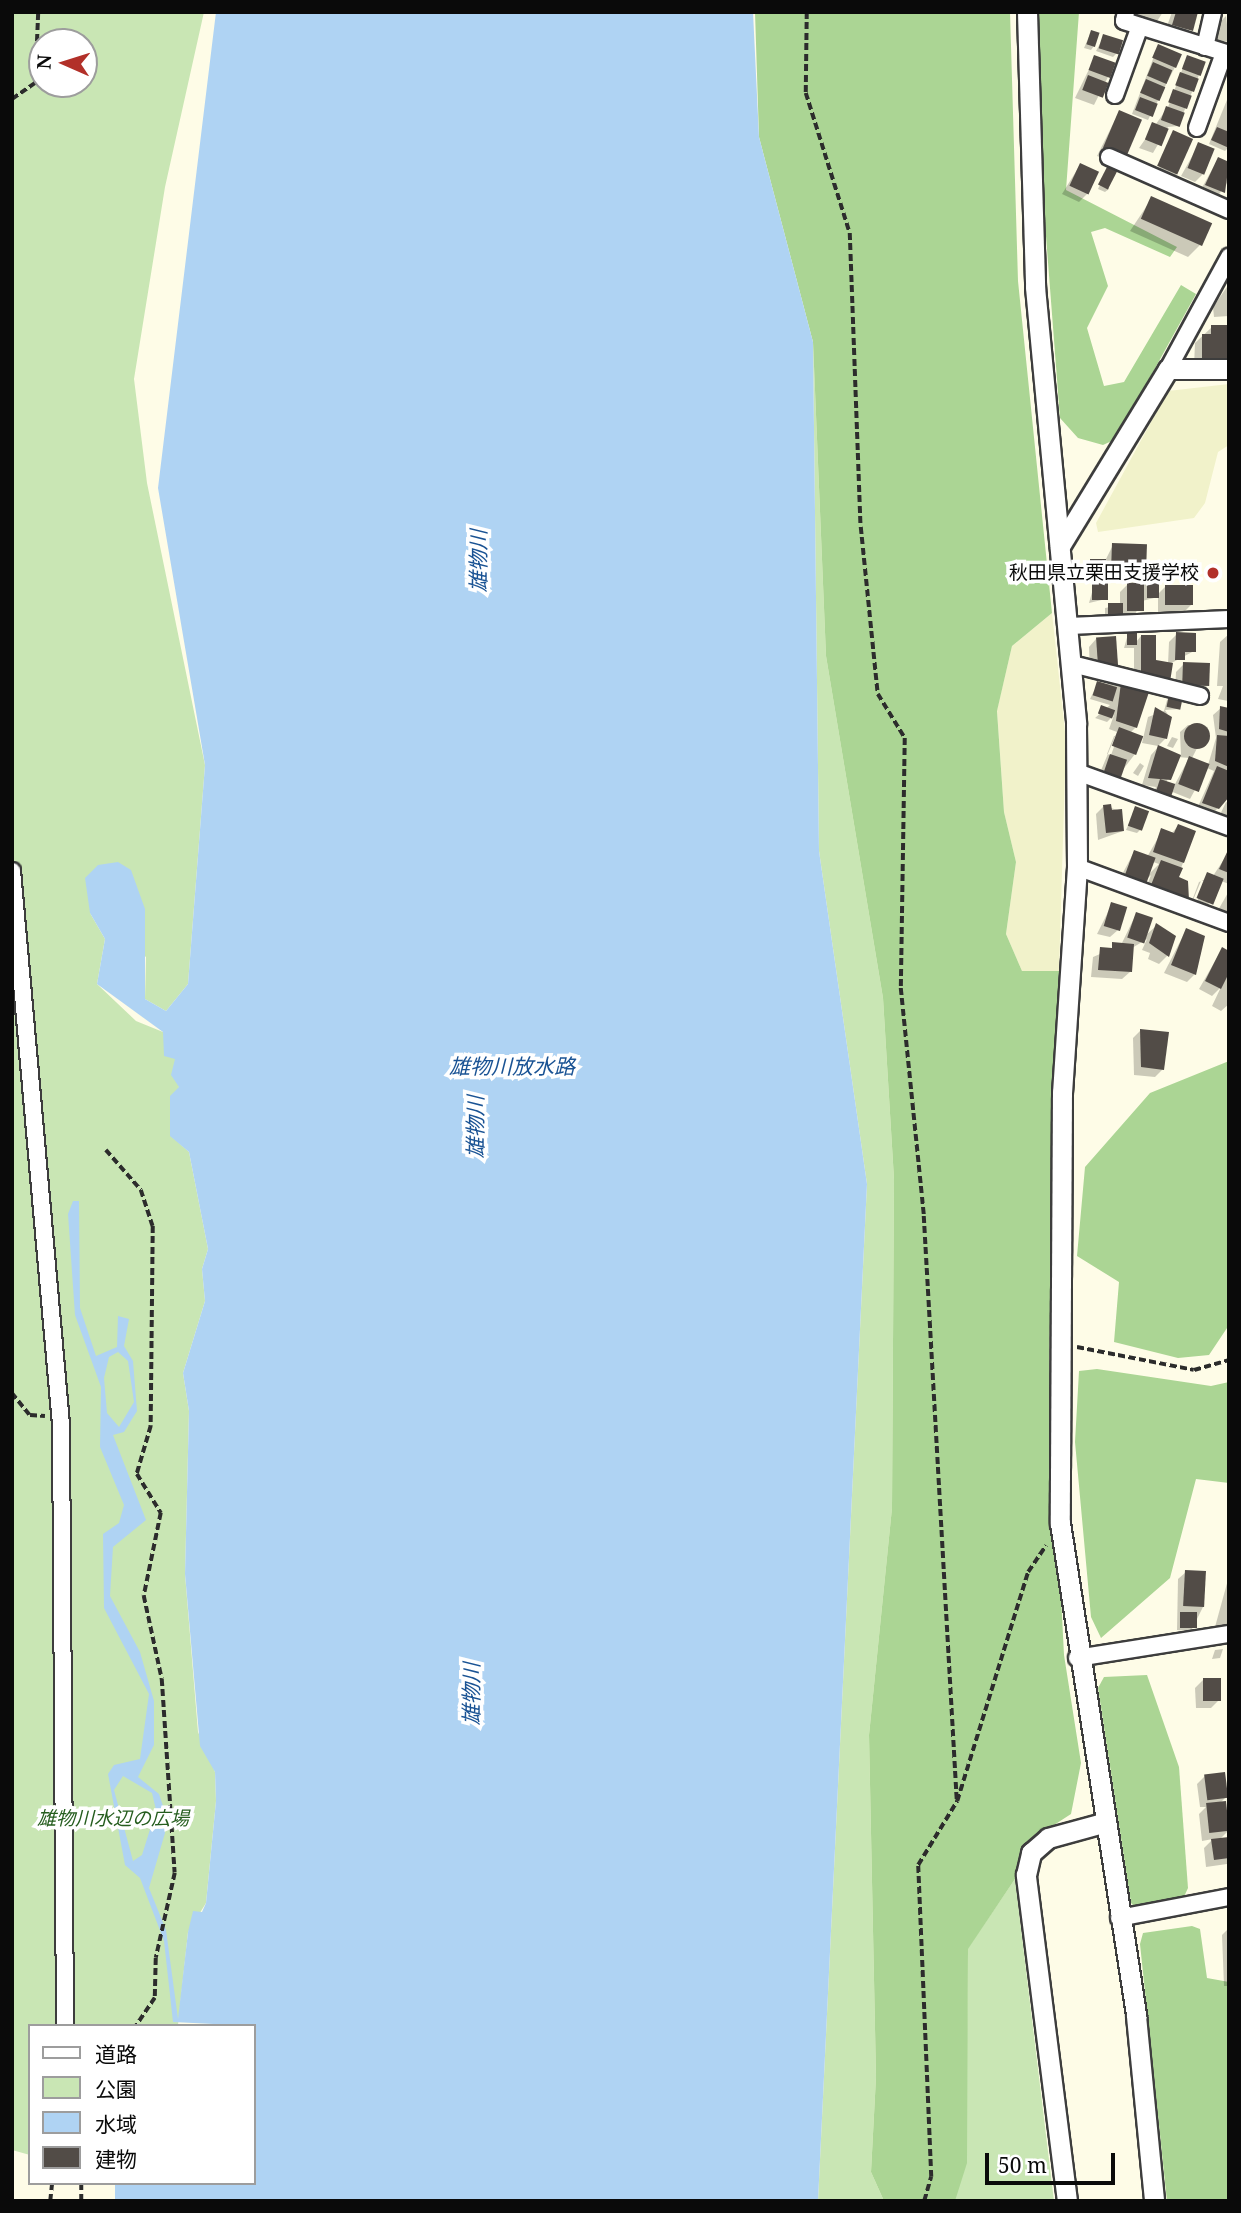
<!DOCTYPE html>
<meta charset="utf-8">
<style>
body{margin:0}
#map{position:relative;width:1241px;height:2213px;overflow:hidden;background:#fefce7;font-family:"Noto Serif","Noto Sans JP",serif}
div>[style]{position:absolute}
.farmland>*{inset:0;background:#f1f2ca}
.green>*{inset:0;background:#c9e6b4}
.forest>*{inset:0;background:#abd594}
.water>*{inset:0;background:#afd3f3}
.shadow>*{inset:0;background:#0003;transform-origin:0 0}
.building>*{inset:0;background:#524c47;transform-origin:0 0}
.round{border-radius:50%}
.path>*{height:3.5px;margin-top:-1.75px;transform-origin:0;background:repeating-linear-gradient(90deg,#2c2c2c 0 7px,transparent 0 10.5px)}
.roads{filter:drop-shadow(2px 0 #3d3d3d) drop-shadow(-2px 0 #3d3d3d) drop-shadow(0 2px #3d3d3d) drop-shadow(0 -2px #3d3d3d)}
.minor>*{height:16px;margin:-8px;padding:0 8px;transform-origin:8px;border-radius:8px;background:#fff}
.tertiary>*{height:19px;margin:-9.5px;padding:0 9.5px;transform-origin:9.5px;border-radius:9.5px;background:#fff}
.dots>*{width:19px;height:19px;translate:-50% -50%;box-sizing:border-box;border:4px solid #fff;border-radius:50%}
span{translate:-50% -50%;white-space:nowrap;text-align:center;line-height:1.15;-webkit-text-stroke:7px #fff;paint-order:stroke}
.poi-label{font-size:19px;color:#0a0a0a}
.right{translate:-100% -50%;text-align:right}
.park-label{font-size:19px;color:#255d1e;font-style:italic}
.water-label{font-size:21px;color:#1a5394;font-style:italic}
.frame{position:absolute;inset:0;border:14px solid #0a0a0a;pointer-events:none}
.legend{position:absolute;left:28px;top:2024px;width:228px;height:161px;box-sizing:border-box;background:#fff;border:2px solid #9d9d9d;margin:0;padding:9px 12px;list-style:none;font-size:21px;color:#0a0a0a}
.legend li{display:flex;align-items:center;gap:14px;height:35px}
.legend b{width:35px;border:2px solid #9d9d9d}
.north{position:absolute;left:28px;top:28px;width:70px;height:70px;box-sizing:border-box;background:#fff;border:2px solid #9d9d9d;border-radius:50%;rotate:273deg;font-size:19px;font-weight:700;line-height:28px;text-align:center;color:#0a0a0a}
.north::after{content:'';display:block;margin:auto;width:24px;height:32px;background:#b23029;clip-path:polygon(50% 0,100% 100%,50% 72%,0 100%)}
.scale{position:absolute;left:985px;top:2153px;width:130px;height:32px;box-sizing:border-box;border:4px solid #0a0a0a;border-top:0;padding-left:9px;font-size:21px;line-height:24px;white-space:nowrap;color:#0a0a0a;-webkit-text-stroke:5px #fff;paint-order:stroke}
</style>
<div id="map">
<div class="farmland">
<div style="clip-path:polygon(1229px 384px,1229px 445px,1218px 452px,1205px 503px,1194px 518px,1098px 532px,1096px 523px,1168px 391px)"></div>
<div style="clip-path:polygon(1052px 613px,1066px 741px,1059px 971px,1022px 971px,1006px 934px,1016px 862px,1004px 812px,997px 710px,1012px 646px)"></div>
</div>
<div class="green">
<div style="clip-path:polygon(evenodd,12px 12px,204px 12px,165px 187px,134px 379px,147px 483px,205px 765px,188px 984px,166px 1011px,145px 999px,146px 957px,90px 913px,105px 939px,97px 984px,136px 1021px,163px 1032px,176px 1059px,179px 1087px,170px 1135px,189px 1152px,208px 1249px,202px 1269px,205px 1301px,183px 1373px,189px 1411px,185px 1574px,198px 1732px,215px 1772px,216px 1801px,206px 1903px,188px 1932px,178px 2025px,30px 2026px,30px 2155px,12px 2150px,12px 12px,42px 42px,84px 42px,84px 84px,42px 84px,42px 42px)"></div>
<div style="clip-path:polygon(813px 342px,826px 656px,883px 998px,894px 1179px,892px 1508px,869px 1735px,876px 2077px,871px 2172px,884px 2201px,818px 2201px,867px 1184px,819px 851px)"></div>
<div style="clip-path:polygon(1015px 1879px,1054px 2201px,955px 2201px,966px 2106px,968px 1948px)"></div>
</div>
<div class="forest">
<div style="clip-path:polygon(755px 12px,1010px 12px,1018px 281px,1052px 613px,1012px 646px,997px 711px,1004px 812px,1016px 862px,1006px 934px,1022px 971px,1059px 971px,1049px 1361px,1064px 1655px,1081px 1763px,1071px 1814px,1023px 1845px,1015px 1879px,968px 1949px,967px 2163px,955px 2201px,884px 2201px,871px 2172px,876px 2077px,869px 1735px,892px 1508px,894px 1179px,883px 998px,826px 656px,813px 342px,759px 137px)"></div>
<div style="clip-path:polygon(1038px 12px,1079px 12px,1066px 190px,1177px 247px,1170px 257px,1105px 228px,1091px 232px,1108px 286px,1087px 328px,1104px 386px,1124px 382px,1181px 285px,1196px 294px,1116px 439px,1103px 445px,1078px 438px,1060px 418px,1044px 210px)"></div>
<div style="clip-path:polygon(1229px 1061px,1229px 1325px,1209px 1355px,1178px 1358px,1114px 1342px,1119px 1282px,1077px 1256px,1085px 1167px,1150px 1093px)"></div>
<div style="clip-path:polygon(1097px 1369px,1211px 1386px,1229px 1382px,1229px 1483px,1196px 1479px,1170px 1578px,1101px 1638px,1091px 1617px,1075px 1442px,1079px 1371px)"></div>
<div style="clip-path:polygon(1147px 1675px,1179px 1767px,1188px 1888px,1182px 1901px,1139px 1911px,1131px 1903px,1098px 1688px,1104px 1677px)"></div>
<div style="clip-path:polygon(1192px 1926px,1200px 1929px,1207px 1978px,1229px 1982px,1229px 2201px,1167px 2201px,1140px 1944px,1143px 1933px)"></div>
</div>
<div class="water">
<div style="clip-path:polygon(evenodd,216px 12px,753px 12px,759px 137px,813px 342px,819px 851px,867px 1184px,818px 2201px,115px 2201px,115px 2183px,254px 2183px,254px 2026px,173px 2022px,164px 1941px,140px 1878px,125px 1865px,108px 1774px,114px 1765px,140px 1759px,149px 1694px,104px 1608px,103px 1534px,119px 1523px,124px 1505px,100px 1447px,101px 1387px,75px 1315px,68px 1214px,73px 1201px,79px 1201px,80px 1308px,96px 1356px,117px 1347px,118px 1316px,129px 1319px,124px 1346px,133px 1361px,137px 1411px,124px 1432px,113px 1435px,146px 1520px,113px 1547px,110px 1596px,140px 1652px,154px 1701px,154px 1745px,138px 1777px,159px 1794px,164px 1809px,165px 1833px,149px 1888px,166px 1930px,178px 2019px,188px 1932px,193px 1911px,202px 1912px,206px 1903px,216px 1801px,215px 1772px,200px 1746px,185px 1574px,189px 1411px,183px 1373px,205px 1301px,202px 1269px,208px 1249px,189px 1152px,170px 1136px,170px 1096px,179px 1087px,171px 1075px,175px 1059px,164px 1056px,163px 1032px,97px 984px,105px 939px,90px 913px,85px 878px,98px 865px,118px 862px,131px 870px,145px 909px,145px 999px,166px 1011px,188px 984px,205px 765px,158px 488px,216px 12px,118px 1352px,128px 1361px,134px 1402px,119px 1427px,107px 1413px,104px 1378px,109px 1357px,118px 1352px,216px 12px,123px 1776px,152px 1793px,156px 1810px,142px 1855px,133px 1861px,114px 1790px,123px 1776px)"></div>
</div>
<div class="shadow">
<div style="clip-path:polygon(1139px 12px,1163px 12px,1154px 26px,1136px 21px)"></div>
<div style="clip-path:polygon(1172px 12px,1197px 12px,1183px 38px,1165px 32px)"></div>
<div style="clip-path:polygon(1226px 16px,1229px 42px,1216px 40px,1218px 24px)"></div>
<div style="clip-path:polygon(1091px 32px,1094px 46px,1091px 50px,1084px 48px)"></div>
<div style="clip-path:polygon(1104px 36px,1117px 53px,1113px 57px,1096px 51px)"></div>
<div style="clip-path:polygon(1158px 46px,1175px 67px,1148px 120px,1132px 114px)"></div>
<div style="clip-path:polygon(1095px 57px,1108px 77px,1094px 105px,1075px 98px)"></div>
<div style="clip-path:polygon(1187px 57px,1199px 75px,1178px 126px,1168px 127px,1153px 153px,1139px 148px,1168px 107px)"></div>
<div style="clip-path:polygon(1229px 95px,1229px 147px,1225px 151px,1209px 144px)"></div>
<div style="clip-path:polygon(1119px 112px,1118px 164px,1097px 156px)"></div>
<div style="left:1174px;top:132px;width:18px;height:48px;rotate:22deg"></div>
<div style="clip-path:polygon(1199px 144px,1203px 174px,1195px 182px,1181px 176px)"></div>
<div style="clip-path:polygon(1218px 159px,1229px 164px,1229px 180px,1215px 200px,1199px 193px)"></div>
<div style="clip-path:polygon(1080px 165px,1087px 194px,1079px 202px,1062px 194px)"></div>
<div style="clip-path:polygon(1108px 168px,1109px 189px,1105px 192px,1098px 189px)"></div>
<div style="clip-path:polygon(1152px 198px,1200px 245px,1188px 257px,1130px 231px)"></div>
<div style="clip-path:polygon(1229px 284px,1229px 316px,1214px 317px,1213px 307px)"></div>
<div style="clip-path:polygon(1212px 327px,1229px 358px,1221px 366px,1194px 366px,1195px 343px)"></div>
<div style="clip-path:polygon(1113px 545px,1145px 574px,1134px 584px,1148px 581px,1157px 595px,1165px 587px,1192px 604px,1184px 612px,1158px 612px,1158px 597px,1142px 601px,1133px 618px,1105px 618px,1105px 608px,1120px 605px,1120px 592px,1131px 581px,1106px 581px,1106px 599px,1089px 603px,1096px 578px,1087px 578px,1087px 564px,1105px 561px)"></div>
<div style="clip-path:polygon(1128px 634px,1136px 642px,1141px 636px,1154px 661px,1168px 664px,1169px 642px,1177px 634px,1194px 651px,1134px 683px,1134px 648px,1124px 648px)"></div>
<div style="clip-path:polygon(1229px 634px,1229px 699px,1228px 701px,1218px 699px,1223px 686px,1217px 686px,1220px 642px)"></div>
<div style="clip-path:polygon(1096px 639px,1116px 664px,1108px 672px,1090px 673px,1089px 647px)"></div>
<div style="clip-path:polygon(1184px 664px,1208px 685px,1200px 693px,1175px 692px,1176px 672px)"></div>
<div style="clip-path:polygon(evenodd,1098px 683px,1122px 685px,1136px 727px,1130px 733px,1135px 754px,1111px 785px,1097px 780px,1117px 732px,1109px 729px,1114px 715px,1107px 722px,1095px 718px,1110px 705px,1090px 699px,1098px 683px,1114px 736px,1118px 736px,1111px 755px,1107px 754px,1114px 736px)"></div>
<div style="clip-path:polygon(1170px 697px,1179px 709px,1165px 710px,1170px 718px,1166px 738px,1158px 746px,1142px 743px,1148px 717px,1164px 711px,1167px 700px)"></div>
<div style="clip-path:polygon(evenodd,1221px 708px,1229px 709px,1229px 769px,1218px 808px,1210px 816px,1196px 811px,1214px 771px,1207px 768px,1190px 799px,1170px 791px,1152px 796px,1156px 787px,1142px 785px,1151px 755px,1158px 747px,1181px 756px,1180px 732px,1188px 725px,1208px 727px,1192px 758px,1208px 765px,1216px 738px,1213px 715px,1221px 708px,1178px 757px,1189px 758px,1174px 786px,1166px 783px,1178px 757px)"></div>
<div style="clip-path:polygon(1172px 737px,1178px 739px,1173px 748px,1167px 746px)"></div>
<div style="clip-path:polygon(1140px 763px,1144px 766px,1138px 776px,1133px 773px)"></div>
<div style="clip-path:polygon(1226px 802px,1229px 803px,1229px 831px,1229px 816px,1217px 821px)"></div>
<div style="clip-path:polygon(1104px 806px,1121px 811px,1123px 831px,1098px 840px,1096px 814px)"></div>
<div style="clip-path:polygon(1136px 808px,1140px 830px,1137px 833px,1126px 830px)"></div>
<div style="clip-path:polygon(evenodd,1178px 826px,1183px 863px,1177px 878px,1187px 899px,1144px 893px,1151px 875px,1137px 889px,1118px 882px,1134px 852px,1147px 857px,1162px 831px,1171px 834px,1178px 826px,1153px 862px,1159px 864px,1147px 876px,1153px 862px)"></div>
<div style="clip-path:polygon(evenodd,1228px 853px,1229px 884px,1221px 881px,1204px 912px,1190px 906px,1199px 882px,1213px 876px,1228px 853px,1201px 881px,1205px 881px,1195px 907px,1191px 905px,1201px 881px)"></div>
<div style="clip-path:polygon(1229px 891px,1229px 919px,1217px 912px)"></div>
<div style="clip-path:polygon(1112px 904px,1118px 930px,1110px 937px,1097px 934px)"></div>
<div style="clip-path:polygon(1136px 914px,1145px 936px,1157px 925px,1174px 936px,1167px 956px,1159px 964px,1148px 959px,1150px 953px,1142px 950px,1147px 939px,1132px 948px,1130px 972px,1122px 979px,1091px 977px,1093px 957px,1121px 945px)"></div>
<div style="clip-path:polygon(1186px 930px,1195px 974px,1187px 982px,1164px 973px)"></div>
<div style="clip-path:polygon(1222px 949px,1229px 953px,1229px 1004px,1221px 1011px,1212px 1006px,1221px 987px,1212px 996px,1199px 989px)"></div>
<div style="clip-path:polygon(1141px 1030px,1163px 1069px,1155px 1077px,1134px 1075px,1133px 1038px)"></div>
<div style="clip-path:polygon(1186px 1572px,1203px 1607px,1191px 1631px,1177px 1630px,1178px 1579px)"></div>
<div style="clip-path:polygon(1229px 1576px,1229px 1628px,1227px 1629px,1215px 1627px)"></div>
<div style="clip-path:polygon(1223px 1649px,1220px 1658px,1212px 1659px,1215px 1650px)"></div>
<div style="clip-path:polygon(1203px 1680px,1219px 1700px,1211px 1708px,1196px 1708px,1195px 1688px)"></div>
<div style="clip-path:polygon(1205px 1776px,1226px 1797px,1219px 1804px,1228px 1831px,1219px 1840px,1229px 1838px,1229px 1874px,1227px 1864px,1206px 1867px,1204px 1848px,1213px 1839px,1202px 1841px,1199px 1814px,1206px 1807px,1200px 1807px,1197px 1784px)"></div>
<div style="clip-path:polygon(1229px 1928px,1229px 1986px,1224px 1986px,1222px 1935px)"></div>
</div>
<div class="building">
<div style="clip-path:polygon(1176px 12px,1198px 12px,1193px 31px,1172px 25px)"></div>
<div style="left:1091px;top:30px;width:9px;height:15px;rotate:18deg"></div>
<div style="left:1103px;top:34px;width:21px;height:15px;rotate:17deg"></div>
<div style="left:1158px;top:44px;width:26px;height:15px;rotate:23deg"></div>
<div style="left:1094px;top:55px;width:23px;height:16px;rotate:20deg"></div>
<div style="left:1187px;top:55px;width:20px;height:15px;rotate:20deg"></div>
<div style="left:1153px;top:62px;width:21px;height:15px;rotate:23deg"></div>
<div style="left:1180px;top:72px;width:20px;height:14px;rotate:20deg"></div>
<div style="left:1088px;top:75px;width:22px;height:16px;rotate:21deg"></div>
<div style="left:1146px;top:79px;width:21px;height:15px;rotate:23deg"></div>
<div style="left:1173px;top:89px;width:20px;height:14px;rotate:20deg"></div>
<div style="left:1140px;top:97px;width:19px;height:14px;rotate:21deg"></div>
<div style="left:1166px;top:106px;width:20px;height:15px;rotate:20deg"></div>
<div style="left:1119px;top:110px;width:25px;height:41px;rotate:23deg"></div>
<div style="left:1152px;top:122px;width:18px;height:19px;rotate:22deg"></div>
<div style="clip-path:polygon(1217px 127px,1229px 132px,1229px 148px,1211px 140px)"></div>
<div style="left:1173px;top:130px;width:22px;height:39px;rotate:24deg"></div>
<div style="left:1198px;top:142px;width:18px;height:28px;rotate:22deg"></div>
<div style="clip-path:polygon(1218px 157px,1229px 162px,1225px 193px,1205px 185px)"></div>
<div style="left:1080px;top:163px;width:21px;height:25px;rotate:25deg"></div>
<div style="left:1108px;top:165px;width:11px;height:22px;rotate:27deg"></div>
<div style="left:1151px;top:196px;width:67px;height:25px;rotate:24deg"></div>
<div style="clip-path:polygon(1211px 325px,1229px 325px,1229px 359px,1202px 358px,1202px 334px,1211px 334px)"></div>
<div style="left:1112px;top:543px;width:35px;height:30px;rotate:2deg"></div>
<div style="left:1090px;top:559px;width:16px;height:16px"></div>
<div style="left:1092px;top:579px;width:16px;height:21px"></div>
<div style="left:1147px;top:579px;width:12px;height:19px"></div>
<div style="left:1127px;top:583px;width:17px;height:28px"></div>
<div style="left:1165px;top:585px;width:28px;height:20px"></div>
<div style="left:1108px;top:603px;width:15px;height:13px"></div>
<div style="left:1127px;top:632px;width:10px;height:13px"></div>
<div style="clip-path:polygon(1176px 632px,1196px 633px,1196px 652px,1185px 652px,1185px 660px,1175px 660px)"></div>
<div style="clip-path:polygon(1141px 635px,1156px 635px,1156px 660px,1173px 663px,1170px 682px,1141px 676px)"></div>
<div style="left:1116px;top:636px;width:29px;height:20px;rotate:86deg"></div>
<div style="left:1183px;top:662px;width:27px;height:23px;rotate:2deg"></div>
<div style="left:1097px;top:681px;width:21px;height:15px;rotate:17deg"></div>
<div style="clip-path:polygon(1121px 683px,1149px 692px,1137px 728px,1116px 721px)"></div>
<div style="left:1169px;top:695px;width:14px;height:12px;rotate:12deg"></div>
<div style="left:1101px;top:705px;width:15px;height:9px;rotate:20deg"></div>
<div style="clip-path:polygon(1220px 706px,1229px 708px,1229px 732px,1219px 729px)"></div>
<div style="clip-path:polygon(1155px 707px,1172px 717px,1167px 739px,1149px 735px)"></div>
<div class="round" style="left:1184px;top:723px;width:26px;height:26px"></div>
<div style="left:1119px;top:727px;width:26px;height:20px;rotate:21deg"></div>
<div style="clip-path:polygon(1217px 735px,1229px 736px,1229px 767px,1215px 761px)"></div>
<div style="clip-path:polygon(1158px 745px,1181px 755px,1171px 780px,1148px 778px)"></div>
<div style="left:1110px;top:754px;width:18px;height:19px;rotate:19deg"></div>
<div style="left:1189px;top:756px;width:22px;height:30px;rotate:21deg"></div>
<div style="clip-path:polygon(1217px 766px,1229px 771px,1229px 797px,1219px 809px,1202px 803px)"></div>
<div style="left:1160px;top:779px;width:16px;height:15px;rotate:18deg"></div>
<div style="clip-path:polygon(1111px 804px,1112px 810px,1122px 809px,1124px 831px,1106px 833px,1103px 805px)"></div>
<div style="left:1135px;top:806px;width:15px;height:21px;rotate:20deg"></div>
<div style="clip-path:polygon(1178px 824px,1196px 831px,1184px 863px,1153px 852px,1161px 828px,1174px 833px)"></div>
<div style="clip-path:polygon(1229px 848px,1229px 873px,1219px 869px)"></div>
<div style="left:1134px;top:850px;width:23px;height:26px;rotate:20deg"></div>
<div style="clip-path:polygon(1161px 860px,1183px 868px,1179px 877px,1188px 881px,1189px 900px,1151px 885px)"></div>
<div style="left:1207px;top:872px;width:18px;height:28px;rotate:22deg"></div>
<div style="left:1111px;top:902px;width:17px;height:25px;rotate:17deg"></div>
<div style="left:1136px;top:912px;width:18px;height:27px;rotate:19deg"></div>
<div style="clip-path:polygon(1156px 923px,1176px 936px,1169px 957px,1149px 943px)"></div>
<div style="clip-path:polygon(1186px 928px,1205px 936px,1196px 975px,1171px 965px)"></div>
<div style="clip-path:polygon(1112px 942px,1134px 944px,1132px 972px,1098px 970px,1100px 947px,1112px 948px)"></div>
<div style="clip-path:polygon(1222px 947px,1229px 951px,1229px 973px,1221px 989px,1205px 981px)"></div>
<div style="clip-path:polygon(1140px 1029px,1169px 1032px,1164px 1070px,1141px 1067px)"></div>
<div style="left:1185px;top:1570px;width:21px;height:36px;rotate:3deg"></div>
<div style="left:1180px;top:1612px;width:17px;height:16px"></div>
<div style="left:1203px;top:1678px;width:18px;height:23px"></div>
<div style="left:1225px;top:1772px;width:26px;height:21px;rotate:83deg"></div>
<div style="left:1226px;top:1801px;width:30px;height:20px;rotate:84deg"></div>
<div style="clip-path:polygon(1229px 1837px,1229px 1858px,1214px 1860px,1211px 1839px)"></div>
</div>
<div class="path">
<div style="left:807px;top:12px;width:81px;rotate:90.7deg"></div>
<div style="left:806px;top:93px;width:147px;rotate:72.6deg"></div>
<div style="left:850px;top:233px;width:294px;rotate:87.9deg"></div>
<div style="left:861px;top:527px;width:168px;rotate:84.2deg"></div>
<div style="left:878px;top:694px;width:52px;rotate:58.5deg"></div>
<div style="left:905px;top:738px;width:250px;rotate:90.9deg"></div>
<div style="left:901px;top:988px;width:229px;rotate:84.2deg"></div>
<div style="left:924px;top:1216px;width:586px;rotate:86.77deg"></div>
<div style="left:12px;top:99px;width:28px;rotate:-35deg"></div>
<div style="left:35px;top:83px;width:71px;rotate:-87.6deg"></div>
<div style="left:106px;top:1150px;width:53px;rotate:48.8deg"></div>
<div style="left:141px;top:1190px;width:38px;rotate:72deg"></div>
<div style="left:153px;top:1226px;width:200px;rotate:90.6deg"></div>
<div style="left:151px;top:1426px;width:50px;rotate:106.3deg"></div>
<div style="left:137px;top:1474px;width:46px;rotate:58.4deg"></div>
<div style="left:161px;top:1513px;width:85px;rotate:101.6deg"></div>
<div style="left:144px;top:1596px;width:85px;rotate:77.8deg"></div>
<div style="left:162px;top:1679px;width:194px;rotate:86.2deg"></div>
<div style="left:175px;top:1873px;width:87px;rotate:102.6deg"></div>
<div style="left:156px;top:1958px;width:40px;rotate:91.4deg"></div>
<div style="left:155px;top:1998px;width:34px;rotate:124deg"></div>
<div style="left:1077px;top:1347px;width:119px;rotate:11.1deg"></div>
<div style="left:1194px;top:1370px;width:36px;rotate:-16deg"></div>
<div style="left:12px;top:1393px;width:28px;rotate:51deg"></div>
<div style="left:30px;top:1415px;width:15px;rotate:4deg"></div>
<div style="left:50px;top:2201px;width:18px;rotate:-84deg"></div>
<div style="left:81px;top:2201px;width:18px;rotate:-90deg"></div>
<div style="left:924px;top:2201px;width:25px;rotate:-74deg"></div>
<div style="left:931px;top:2177px;width:312px;rotate:-92.4deg"></div>
<div style="left:918px;top:1865px;width:75px;rotate:-58.6deg"></div>
<div style="left:957px;top:1801px;width:240px;rotate:-72.8deg"></div>
<div style="left:1028px;top:1572px;width:32px;rotate:-56deg"></div>
</div>
<div class="roads">
<div class="minor">
<div style="left:1126px;top:12px;width:9px;rotate:103deg"></div>
<div style="left:1124px;top:21px;width:110px;rotate:17.4deg"></div>
<div style="left:1205px;top:47px;width:36px;rotate:-77deg"></div>
<div style="left:1115px;top:95px;width:73px;rotate:-70.1deg"></div>
<div style="left:1197px;top:128px;width:80px;rotate:-70.2deg"></div>
<div style="left:1109px;top:157px;width:131px;rotate:23.8deg"></div>
<div style="left:1168px;top:369px;width:128px;rotate:-61.4deg"></div>
<div style="left:1069px;top:626px;width:160px;rotate:-2.5deg"></div>
<div style="left:1072px;top:664px;width:132px;rotate:14deg"></div>
<div style="left:1077px;top:772px;width:162px;rotate:19.9deg"></div>
<div style="left:1077px;top:867px;width:162px;rotate:20.2deg"></div>
<div style="left:12px;top:871px;width:555px;rotate:84.94deg"></div>
<div style="left:61px;top:1424px;width:602px;rotate:89.62deg"></div>
<div style="left:1077px;top:1658px;width:154px;rotate:-9deg"></div>
<div style="left:1119px;top:1918px;width:112px;rotate:-10.8deg"></div>
</div>
<div class="tertiary">
<div style="left:1027px;top:12px;width:275px;rotate:88.3deg"></div>
<div style="left:1035px;top:287px;width:439px;rotate:84.6deg"></div>
<div style="left:1076px;top:724px;width:143px;rotate:89.6deg"></div>
<div style="left:1077px;top:867px;width:225px;rotate:93.8deg"></div>
<div style="left:1062px;top:1092px;width:431px;rotate:90.3deg"></div>
<div style="left:1060px;top:1523px;width:499px;rotate:81.2deg"></div>
<div style="left:1136px;top:2016px;width:186px;rotate:84.4deg"></div>
<div style="left:1060px;top:546px;width:207px;rotate:-58.6deg"></div>
<div style="left:1168px;top:369px;width:61px"></div>
<div style="left:1067px;top:2201px;width:329px;rotate:-97.2deg"></div>
<div style="left:1026px;top:1875px;width:23px;rotate:-77deg"></div>
<div style="left:1031px;top:1853px;width:23px;rotate:-41deg"></div>
<div style="left:1048px;top:1838px;width:60px;rotate:-15.4deg"></div>
</div>
</div>
<div class="dots">
<div style="left:1213px;top:573px;background:#b23029"></div>
</div>
<div class="poi-label">
<span class="right" style="left:1199px;top:573px">秋田県立栗田支援学校</span>
</div>
<div class="park-label">
<span style="left:113px;top:1819px">雄物川水辺の広場</span>
</div>
<div class="water-label">
<span style="left:478px;top:561px;rotate:-90deg">雄物川</span>
<span style="left:512px;top:1066px">雄物川放水路</span>
<span style="left:475px;top:1127px;rotate:-90deg">雄物川</span>
<span style="left:471px;top:1694px;rotate:-90deg">雄物川</span>
</div>
<div class="frame"></div>
<ul class="legend">
<li><b style="height:9px;background:#fff"></b>道路</li>
<li><b style="height:19px;background:#c9e6b4"></b>公園</li>
<li><b style="height:19px;background:#afd3f3"></b>水域</li>
<li><b style="height:19px;background:#524c47"></b>建物</li>
</ul>
<div class="north">N</div>
<div class="scale">50 m</div>
</div>
